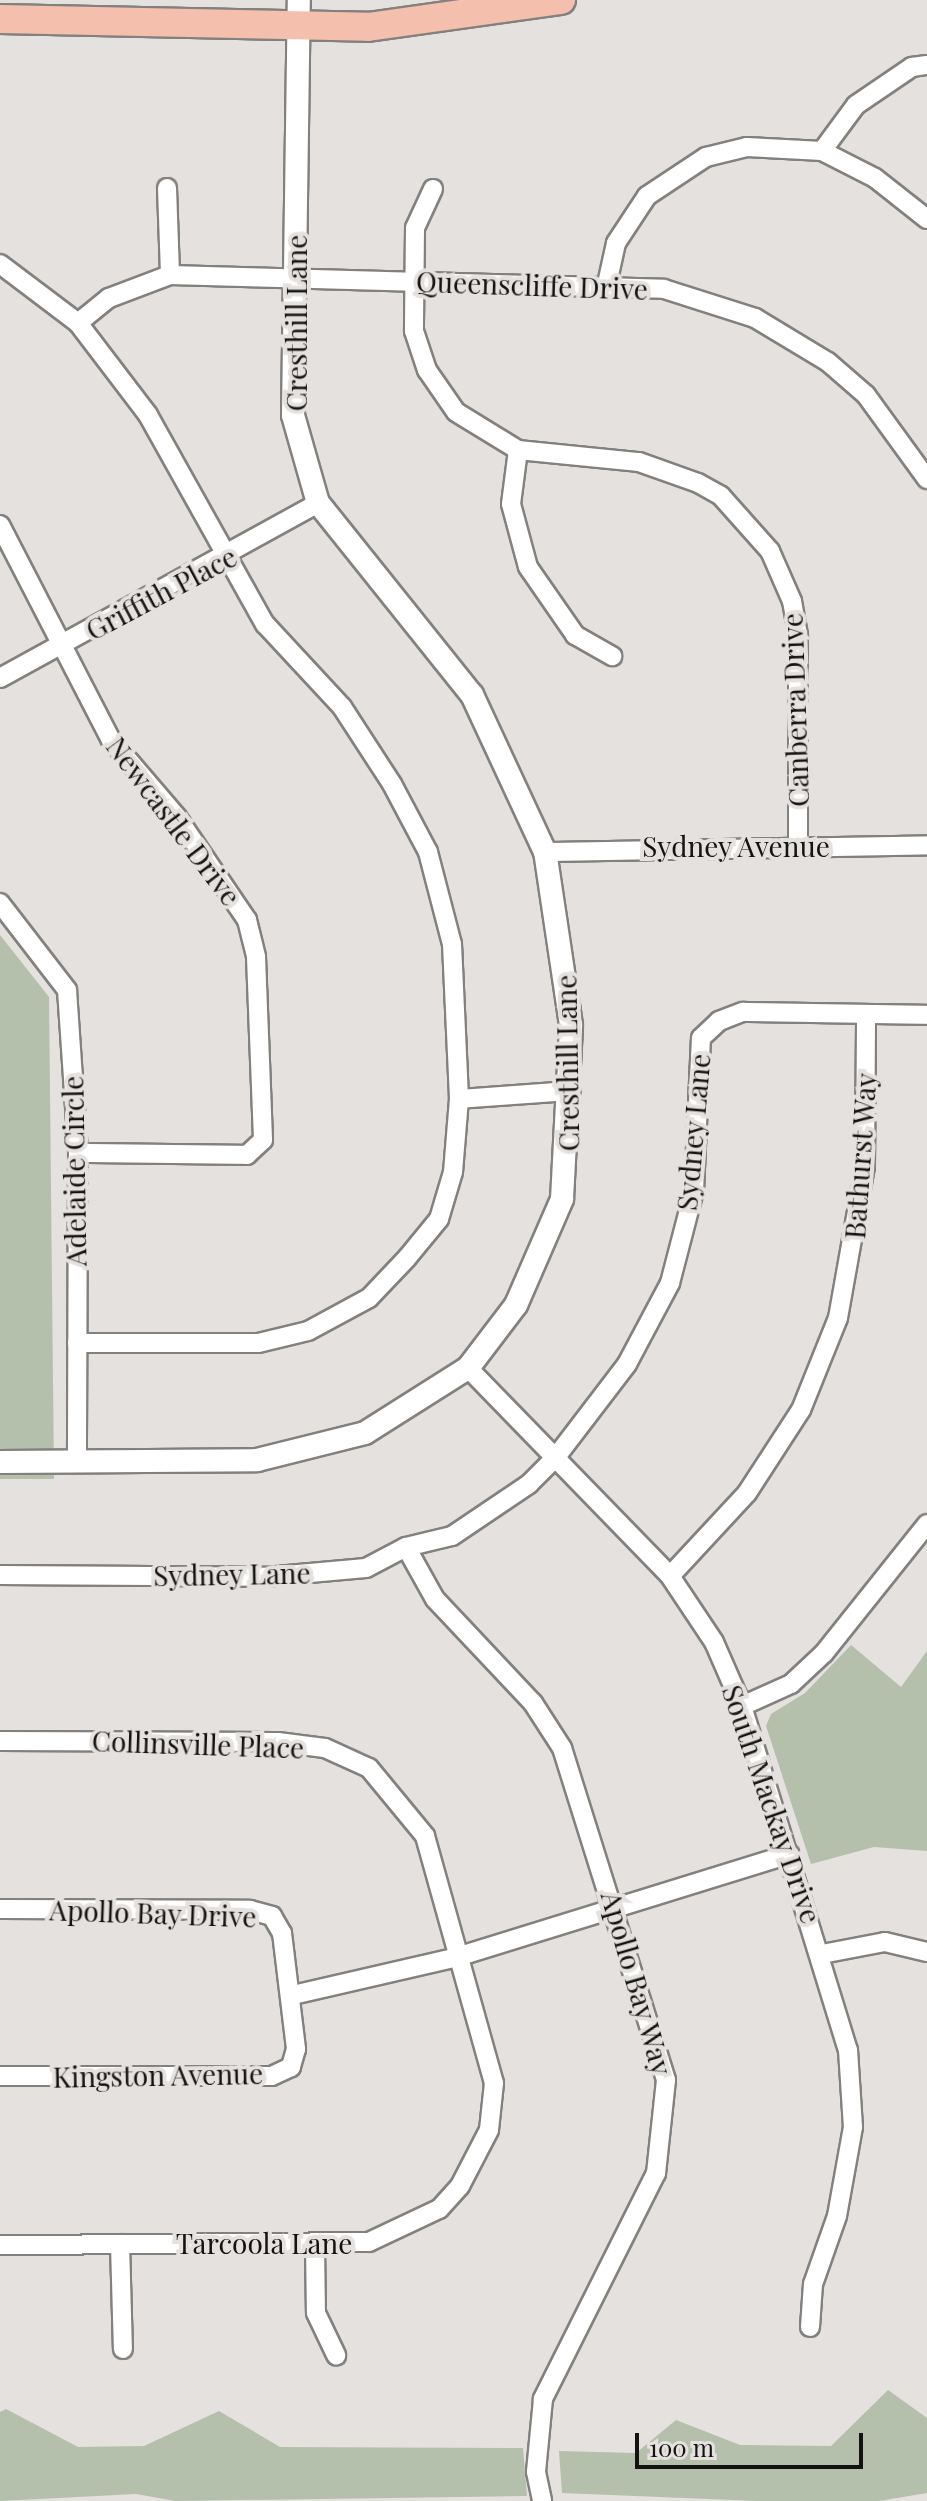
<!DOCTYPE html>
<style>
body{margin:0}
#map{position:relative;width:927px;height:2501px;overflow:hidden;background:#e4e1de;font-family:"Playfair Display",serif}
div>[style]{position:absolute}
.green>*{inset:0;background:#b4c0ac}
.roads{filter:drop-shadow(2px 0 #83817e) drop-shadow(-2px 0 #83817e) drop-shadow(0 2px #83817e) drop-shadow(0 -2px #83817e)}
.minor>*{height:18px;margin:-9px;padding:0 9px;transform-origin:9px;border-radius:9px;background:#fff}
.tertiary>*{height:22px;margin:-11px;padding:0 11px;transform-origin:11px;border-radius:11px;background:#fff}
.primary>*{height:28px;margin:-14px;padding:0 14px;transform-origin:14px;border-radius:14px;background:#f5bfad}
span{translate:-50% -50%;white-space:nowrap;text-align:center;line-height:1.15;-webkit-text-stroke:8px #e4e1de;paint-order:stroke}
.street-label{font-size:28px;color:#141312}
.scale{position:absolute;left:635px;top:2433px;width:228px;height:36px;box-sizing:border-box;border:4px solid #141312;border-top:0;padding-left:10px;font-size:24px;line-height:28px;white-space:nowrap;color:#141312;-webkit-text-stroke:6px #e4e1de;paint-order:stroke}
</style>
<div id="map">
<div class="green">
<div style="clip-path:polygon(0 935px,49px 997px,54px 1479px,0 1479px)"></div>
<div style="clip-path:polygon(851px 1645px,901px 1687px,927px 1651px,927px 1851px,874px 1847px,811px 1864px,766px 1726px,771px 1714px,805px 1693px)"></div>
<div style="clip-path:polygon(888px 2390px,927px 2418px,927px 2493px,879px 2501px,757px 2501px,562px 2493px,559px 2451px,636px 2453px,676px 2420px,740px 2445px,831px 2446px)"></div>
<div style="clip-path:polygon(6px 2409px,78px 2447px,144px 2446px,219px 2411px,280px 2447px,523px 2448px,527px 2496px,176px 2501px,136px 2494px,0 2501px,0 2412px)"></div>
</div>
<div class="roads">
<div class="minor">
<div style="left:822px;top:151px;width:57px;rotate:-53.5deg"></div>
<div style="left:856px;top:105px;width:68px;rotate:-34.2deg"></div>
<div style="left:912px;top:67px;width:15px;rotate:-8deg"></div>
<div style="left:167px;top:188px;width:87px;rotate:88deg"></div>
<div style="left:433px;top:189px;width:43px;rotate:114.8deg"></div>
<div style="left:415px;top:228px;width:103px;rotate:90.6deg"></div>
<div style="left:414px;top:331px;width:41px;rotate:71.6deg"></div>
<div style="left:427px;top:370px;width:51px;rotate:55.4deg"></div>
<div style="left:456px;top:412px;width:73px;rotate:31.5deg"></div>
<div style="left:518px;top:450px;width:122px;rotate:5.7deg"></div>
<div style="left:639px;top:462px;width:63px;rotate:19.6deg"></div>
<div style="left:698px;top:483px;width:26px;rotate:29deg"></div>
<div style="left:721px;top:496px;width:74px;rotate:48.3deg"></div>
<div style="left:770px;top:551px;width:55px;rotate:66.3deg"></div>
<div style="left:792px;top:601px;width:36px;rotate:80deg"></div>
<div style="left:798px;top:636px;width:210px;rotate:90deg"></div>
<div style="left:0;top:264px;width:98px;rotate:37.1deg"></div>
<div style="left:78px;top:323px;width:116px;rotate:52.7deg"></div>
<div style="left:148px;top:415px;width:240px;rotate:60.8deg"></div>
<div style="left:265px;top:624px;width:113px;rotate:47.1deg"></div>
<div style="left:342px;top:707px;width:92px;rotate:57deg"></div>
<div style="left:392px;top:784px;width:77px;rotate:62.1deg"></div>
<div style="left:428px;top:852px;width:95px;rotate:75.4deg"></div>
<div style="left:452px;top:944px;width:155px;rotate:87.4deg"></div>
<div style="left:459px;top:1099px;width:73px;rotate:94.7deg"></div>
<div style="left:453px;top:1172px;width:49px;rotate:106.6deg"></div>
<div style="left:439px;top:1219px;width:50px;rotate:129.4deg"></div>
<div style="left:407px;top:1258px;width:55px;rotate:133.5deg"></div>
<div style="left:369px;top:1298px;width:69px;rotate:151.6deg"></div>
<div style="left:308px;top:1331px;width:51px;rotate:166.5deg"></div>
<div style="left:258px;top:1343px;width:181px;rotate:180deg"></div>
<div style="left:607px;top:284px;width:42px;rotate:-77.6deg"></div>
<div style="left:616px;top:243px;width:56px;rotate:-56.6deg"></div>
<div style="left:647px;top:196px;width:71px;rotate:-33.5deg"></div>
<div style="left:706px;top:157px;width:42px;rotate:-13.7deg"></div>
<div style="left:747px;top:147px;width:75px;rotate:3.1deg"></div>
<div style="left:822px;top:151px;width:59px;rotate:27deg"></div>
<div style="left:875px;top:178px;width:66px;rotate:38.3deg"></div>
<div style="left:78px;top:323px;width:40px;rotate:-39deg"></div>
<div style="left:109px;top:298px;width:65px;rotate:-20.7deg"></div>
<div style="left:170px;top:275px;width:494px;rotate:1.6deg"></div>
<div style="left:664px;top:289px;width:96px;rotate:17.7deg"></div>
<div style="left:755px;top:318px;width:85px;rotate:31.1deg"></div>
<div style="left:828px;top:362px;width:50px;rotate:41deg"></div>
<div style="left:866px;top:395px;width:104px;rotate:54deg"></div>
<div style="left:518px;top:450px;width:54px;rotate:97.4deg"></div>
<div style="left:511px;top:504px;width:65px;rotate:74.9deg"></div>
<div style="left:528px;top:567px;width:83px;rotate:55.3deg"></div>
<div style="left:575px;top:635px;width:43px;rotate:29.6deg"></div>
<div style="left:0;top:525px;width:242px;rotate:62.7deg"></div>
<div style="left:111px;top:740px;width:101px;rotate:49.4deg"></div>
<div style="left:177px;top:817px;width:125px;rotate:55.8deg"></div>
<div style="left:247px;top:920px;width:38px;rotate:76deg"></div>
<div style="left:256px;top:957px;width:183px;rotate:87.8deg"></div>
<div style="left:263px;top:1140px;width:22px;rotate:137deg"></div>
<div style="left:247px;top:1155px;width:169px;rotate:-179.3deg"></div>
<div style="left:0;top:678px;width:363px;rotate:-28.8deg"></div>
<div style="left:545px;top:852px;width:382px;rotate:-1deg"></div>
<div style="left:0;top:903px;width:110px;rotate:52.4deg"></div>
<div style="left:67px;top:990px;width:163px;rotate:86.1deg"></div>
<div style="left:78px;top:1153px;width:309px;rotate:90.2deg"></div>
<div style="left:459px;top:1099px;width:112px;rotate:-4.1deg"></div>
<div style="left:468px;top:1368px;width:290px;rotate:45.8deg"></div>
<div style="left:670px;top:1576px;width:79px;rotate:56.3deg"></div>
<div style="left:714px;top:1642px;width:70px;rotate:66.4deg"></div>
<div style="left:742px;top:1706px;width:360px;rotate:72.9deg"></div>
<div style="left:848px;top:2050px;width:77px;rotate:86.3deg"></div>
<div style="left:853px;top:2127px;width:90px;rotate:100.2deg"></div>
<div style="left:837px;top:2216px;width:72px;rotate:109.4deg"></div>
<div style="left:813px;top:2284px;width:43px;rotate:94deg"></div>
<div style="left:406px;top:1547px;width:60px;rotate:60.9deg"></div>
<div style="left:435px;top:1599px;width:143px;rotate:46.7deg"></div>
<div style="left:533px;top:1703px;width:54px;rotate:57.2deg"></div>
<div style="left:562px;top:1748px;width:348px;rotate:72.6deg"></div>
<div style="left:666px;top:2080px;width:94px;rotate:96.1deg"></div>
<div style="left:656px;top:2173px;width:253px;rotate:116.6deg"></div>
<div style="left:543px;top:2399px;width:73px;rotate:95.5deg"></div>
<div style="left:536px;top:2472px;width:30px;rotate:78deg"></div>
<div style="left:0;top:1575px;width:265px;rotate:0.4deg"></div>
<div style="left:265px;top:1577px;width:101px;rotate:-5.1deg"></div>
<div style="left:366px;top:1568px;width:45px;rotate:-27.7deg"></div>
<div style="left:406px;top:1547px;width:47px;rotate:-13.4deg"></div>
<div style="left:452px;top:1536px;width:93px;rotate:-34deg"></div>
<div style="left:529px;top:1484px;width:38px;rotate:-45deg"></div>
<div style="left:556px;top:1457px;width:117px;rotate:-52.6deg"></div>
<div style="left:627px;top:1364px;width:92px;rotate:-62deg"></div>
<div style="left:670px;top:1283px;width:95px;rotate:-75.4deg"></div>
<div style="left:694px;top:1191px;width:153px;rotate:-87.4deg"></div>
<div style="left:701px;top:1038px;width:25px;rotate:-43deg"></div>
<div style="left:719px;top:1021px;width:26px;rotate:-21deg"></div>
<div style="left:743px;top:1012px;width:184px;rotate:0.9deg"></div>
<div style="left:670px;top:1576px;width:113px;rotate:-47.1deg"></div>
<div style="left:747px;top:1493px;width:99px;rotate:-57deg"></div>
<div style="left:801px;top:1410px;width:99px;rotate:-68.1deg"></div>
<div style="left:838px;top:1318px;width:153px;rotate:-79.9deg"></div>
<div style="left:865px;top:1167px;width:151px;rotate:-89.6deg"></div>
<div style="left:742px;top:1706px;width:54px;rotate:-24.2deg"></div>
<div style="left:791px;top:1684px;width:45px;rotate:-43.2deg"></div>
<div style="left:824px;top:1653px;width:165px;rotate:-51.4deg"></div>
<div style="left:0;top:1741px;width:278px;rotate:0.2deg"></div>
<div style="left:278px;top:1742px;width:47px;rotate:7.3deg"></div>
<div style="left:325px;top:1748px;width:48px;rotate:24.4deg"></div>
<div style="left:369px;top:1768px;width:88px;rotate:50.5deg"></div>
<div style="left:425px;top:1836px;width:256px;rotate:74.4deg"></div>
<div style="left:494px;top:2083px;width:47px;rotate:96.1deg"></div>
<div style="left:489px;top:2130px;width:63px;rotate:117.4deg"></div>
<div style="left:460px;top:2186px;width:31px;rotate:132deg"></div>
<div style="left:439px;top:2209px;width:77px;rotate:154.8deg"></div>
<div style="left:369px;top:2242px;width:369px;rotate:179.5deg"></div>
<div style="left:0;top:1909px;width:250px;rotate:0.2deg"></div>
<div style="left:250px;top:1910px;width:23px;rotate:15deg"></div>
<div style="left:272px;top:1916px;width:20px;rotate:60deg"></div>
<div style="left:282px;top:1933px;width:117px;rotate:83.1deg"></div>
<div style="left:296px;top:2049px;width:19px;rotate:106deg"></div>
<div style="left:291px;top:2067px;width:21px;rotate:155deg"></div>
<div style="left:272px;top:2076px;width:272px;rotate:180deg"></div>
<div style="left:822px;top:1954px;width:64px;rotate:-10.8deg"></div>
<div style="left:885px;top:1942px;width:43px;rotate:13.4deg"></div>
<div style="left:293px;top:1995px;width:168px;rotate:-13deg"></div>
<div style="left:457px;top:1957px;width:348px;rotate:-17.2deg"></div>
<div style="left:120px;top:2244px;width:105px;rotate:88.4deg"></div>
<div style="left:315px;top:2245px;width:68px;rotate:89.2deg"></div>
<div style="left:316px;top:2313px;width:47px;rotate:64.5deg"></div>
</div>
<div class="tertiary">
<div style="left:0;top:1462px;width:257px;rotate:-0.4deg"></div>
<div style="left:257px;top:1460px;width:111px;rotate:-14deg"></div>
<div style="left:365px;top:1433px;width:122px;rotate:-32.3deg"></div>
<div style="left:468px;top:1368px;width:79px;rotate:-52.7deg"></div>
<div style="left:516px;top:1305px;width:116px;rotate:-66.5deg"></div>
<div style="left:562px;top:1199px;width:174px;rotate:-87deg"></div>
<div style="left:571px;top:1025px;width:175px;rotate:-98.5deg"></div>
<div style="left:545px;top:852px;width:173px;rotate:-114.9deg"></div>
<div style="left:472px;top:695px;width:246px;rotate:-128.7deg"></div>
<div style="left:318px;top:503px;width:91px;rotate:-105.9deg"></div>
<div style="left:293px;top:415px;width:415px;rotate:-89.2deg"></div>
</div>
<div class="primary">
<div style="left:0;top:19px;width:368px;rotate:1.2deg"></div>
<div style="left:368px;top:27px;width:195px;rotate:-8deg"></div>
</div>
</div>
<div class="street-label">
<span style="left:532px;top:285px;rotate:2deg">Queenscliffe Drive</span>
<span style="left:296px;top:323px;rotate:-90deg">Cresthill Lane</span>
<span style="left:161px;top:593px;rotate:-28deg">Griffith Place</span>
<span style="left:795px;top:710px;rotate:-92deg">Canberra Drive</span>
<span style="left:174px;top:821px;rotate:53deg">Newcastle Drive</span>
<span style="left:736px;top:846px">Sydney Avenue</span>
<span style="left:567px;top:1063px;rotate:-91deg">Cresthill Lane</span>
<span style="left:693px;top:1132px;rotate:-85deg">Sydney Lane</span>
<span style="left:860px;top:1156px;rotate:-86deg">Bathurst Way</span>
<span style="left:74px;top:1171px;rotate:-91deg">Adelaide Circle</span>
<span style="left:232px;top:1574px;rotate:-1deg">Sydney Lane</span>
<span style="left:198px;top:1744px;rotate:2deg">Collinsville Place</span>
<span style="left:772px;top:1804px;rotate:71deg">South Mackay Drive</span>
<span style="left:153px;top:1913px;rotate:2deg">Apollo Bay Drive</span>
<span style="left:637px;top:1983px;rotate:74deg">Apollo Bay Way</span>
<span style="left:158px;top:2075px;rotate:-1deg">Kingston Avenue</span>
<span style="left:264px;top:2243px">Tarcoola Lane</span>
</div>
<div class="scale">100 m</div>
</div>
